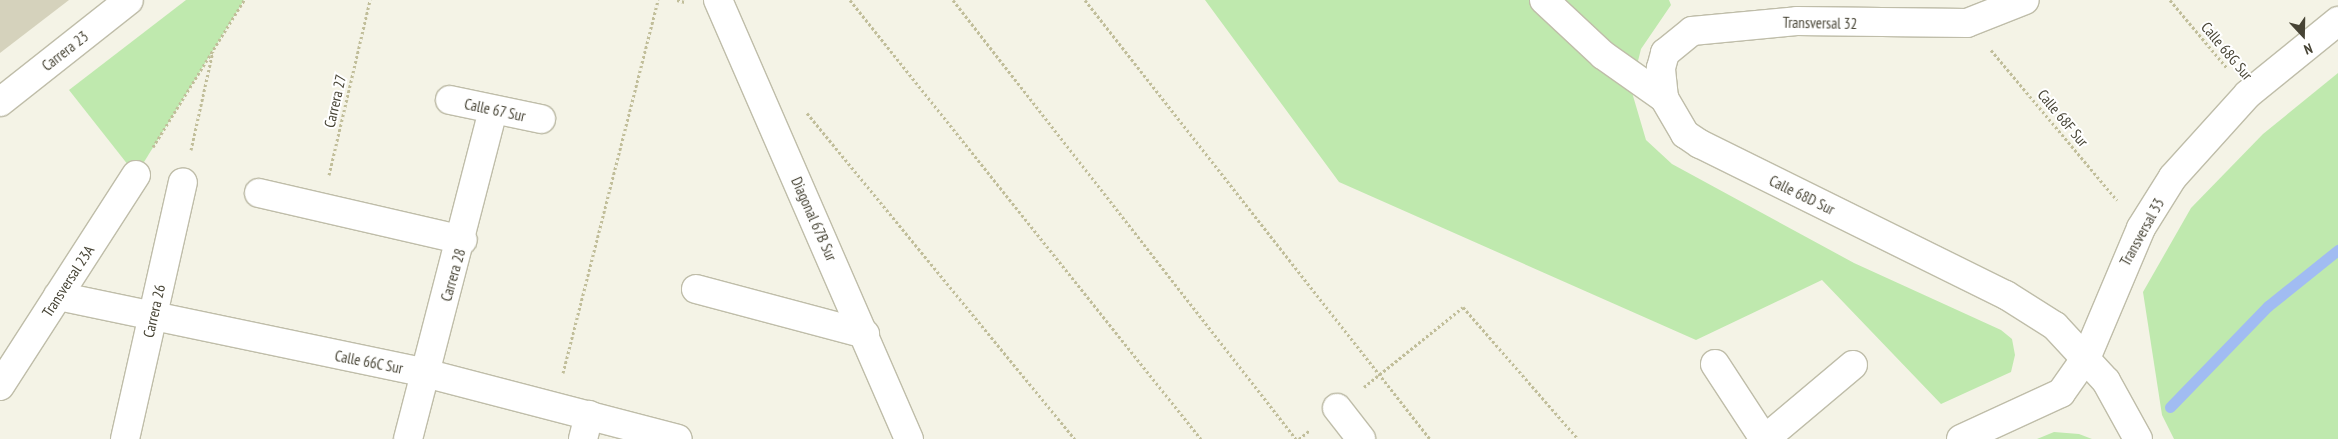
<!DOCTYPE html>
<style>
body{margin:0}
#map{position:relative;width:2338px;height:439px;overflow:hidden;background:#f4f3e6;font-family:"PT Sans Narrow",sans-serif}
div>[style]{position:absolute}
.green>*{inset:0;background:#bfe9ae}
.stream>*{height:11px;margin:-5.5px;padding:0 5.5px;transform-origin:5.5px;border-radius:5.5px;background:#a1bcf2}
.building>*{inset:0;background:#d5d2bc}
.path>*{height:3px;margin-top:-1.5px;transform-origin:0;background:repeating-linear-gradient(90deg,#c1be9a 0 2.5px,transparent 0 5px)}
.roads{filter:drop-shadow(1px 0 #bfbda9) drop-shadow(-1px 0 #bfbda9) drop-shadow(0 1px #bfbda9) drop-shadow(0 -1px #bfbda9)}
.minor>*{height:28px;margin:-14px;padding:0 14px;transform-origin:14px;border-radius:14px;background:#fff}
span{translate:-50% -50%;white-space:nowrap;text-align:center;line-height:1.15;-webkit-text-stroke:4px #fff;paint-order:stroke}
.street-label{font-size:15px;color:#474435}
.north{position:absolute;left:2278px;top:10px;width:50px;height:50px;-webkit-text-stroke:4px #fff;paint-order:stroke;rotate:159deg;font-size:14px;font-weight:700;line-height:20px;text-align:center;color:#474435}
.north::after{content:'';display:block;margin:auto;width:18px;height:22px;background:#474435;clip-path:polygon(50% 0,100% 100%,50% 72%,0 100%)}
</style>
<div id="map">
<div class="green">
<div style="clip-path:polygon(186px 0,244px 0,136px 175px,69px 90px)"></div>
<div style="clip-path:polygon(1205px 0,1669px 0,1671px 5px,1641px 49px,1631px 89px,1646px 140px,1672px 164px,1854px 263px,2001px 330px,2012px 339px,2015px 355px,2011px 372px,1941px 404px,1822px 280px,1696px 340px,1339px 182px)"></div>
<div style="clip-path:polygon(2338px 73px,2338px 439px,2174px 439px,2162px 415px,2143px 292px,2191px 208px,2263px 134px)"></div>
<div style="clip-path:polygon(2054px 432px,2079px 434px,2092px 439px,2037px 439px)"></div>
</div>
<div class="stream">
<div style="left:2170px;top:407px;width:141px;rotate:-45.9deg"></div>
<div style="left:2268px;top:306px;width:90px;rotate:-38.7deg"></div>
</div>
<div class="building">
<div style="clip-path:polygon(0 0,69px 0,0 53px)"></div>
</div>
<div class="path">
<div style="left:677px;top:0;width:8px;rotate:14deg"></div>
<div style="left:850px;top:0;width:562px;rotate:51.36deg"></div>
<div style="left:953px;top:0;width:557px;rotate:52deg"></div>
<div style="left:1085px;top:0;width:558px;rotate:51.84deg"></div>
<div style="left:2170px;top:0;width:89px;rotate:50deg"></div>
<div style="left:1991px;top:50px;width:196px;rotate:50deg"></div>
<div style="left:807px;top:113px;width:422px;rotate:50.6deg"></div>
<div style="left:153px;top:147px;width:173px;rotate:-58.2deg"></div>
<div style="left:191px;top:150px;width:101px;rotate:-77.5deg"></div>
<div style="left:329px;top:175px;width:180px;rotate:-76.8deg"></div>
<div style="left:563px;top:373px;width:385px;rotate:-75.7deg"></div>
<div style="left:1364px;top:387px;width:127px;rotate:-38.9deg"></div>
<div style="left:1463px;top:307px;width:175px;rotate:48.9deg"></div>
<div style="left:1299px;top:439px;width:14px;rotate:-39deg"></div>
</div>
<div class="roads">
<div class="minor">
<div style="left:718px;top:0;width:479px;rotate:66.5deg"></div>
<div style="left:1544px;top:0;width:81px;rotate:43deg"></div>
<div style="left:1603px;top:55px;width:75px;rotate:35.2deg"></div>
<div style="left:1664px;top:98px;width:42px;rotate:59.7deg"></div>
<div style="left:1685px;top:134px;width:18px;rotate:34deg"></div>
<div style="left:1700px;top:144px;width:341px;rotate:26.3deg"></div>
<div style="left:2006px;top:295px;width:58px;rotate:32.3deg"></div>
<div style="left:2055px;top:326px;width:75px;rotate:47.2deg"></div>
<div style="left:2106px;top:381px;width:66px;rotate:61.1deg"></div>
<div style="left:1664px;top:98px;width:30px;rotate:-96deg"></div>
<div style="left:1661px;top:68px;width:16px;rotate:-75deg"></div>
<div style="left:1665px;top:53px;width:35px;rotate:-39deg"></div>
<div style="left:1692px;top:31px;width:105px;rotate:-5.4deg"></div>
<div style="left:1797px;top:21px;width:170px;rotate:0.7deg"></div>
<div style="left:1967px;top:23px;width:62px;rotate:-21.6deg"></div>
<div style="left:450px;top:100px;width:93px;rotate:11.8deg"></div>
<div style="left:0;top:102px;width:164px;rotate:-38.3deg"></div>
<div style="left:259px;top:193px;width:209px;rotate:13deg"></div>
<div style="left:696px;top:289px;width:175px;rotate:14.9deg"></div>
<div style="left:58px;top:296px;width:375px;rotate:11.8deg"></div>
<div style="left:425px;top:373px;width:261px;rotate:14.6deg"></div>
<div style="left:1715px;top:364px;width:90px;rotate:56.8deg"></div>
<div style="left:0;top:386px;width:251px;rotate:-57.2deg"></div>
<div style="left:1337px;top:408px;width:39px;rotate:52deg"></div>
<div style="left:125px;top:439px;width:263px;rotate:-77.3deg"></div>
<div style="left:408px;top:439px;width:340px;rotate:-75.5deg"></div>
<div style="left:583px;top:439px;width:25px;rotate:-76deg"></div>
<div style="left:1765px;top:439px;width:115px;rotate:-40.1deg"></div>
<div style="left:1961px;top:439px;width:110px;rotate:-24.7deg"></div>
<div style="left:2061px;top:393px;width:45px;rotate:-54.9deg"></div>
<div style="left:2087px;top:356px;width:139px;rotate:-67.1deg"></div>
<div style="left:2141px;top:228px;width:60px;rotate:-57.9deg"></div>
<div style="left:2173px;top:177px;width:112px;rotate:-47.9deg"></div>
<div style="left:2248px;top:94px;width:116px;rotate:-39deg"></div>
</div>
</div>
<div class="street-label">
<span style="left:1820px;top:23px;rotate:1deg">Transversal 32</span>
<span style="left:65px;top:51px;rotate:-38deg">Carrera 23</span>
<span style="left:2227px;top:51px;rotate:50deg">Calle 68G Sur</span>
<span style="left:335px;top:101px;rotate:-77deg">Carrera 27</span>
<span style="left:495px;top:110px;rotate:12deg">Calle 67 Sur</span>
<span style="left:2063px;top:118px;rotate:50deg">Calle 68F Sur</span>
<span style="left:1802px;top:195px;rotate:26deg">Calle 68D Sur</span>
<span style="left:814px;top:219px;rotate:66deg">Diagonal 67B Sur</span>
<span style="left:2142px;top:232px;rotate:-61deg">Transversal 33</span>
<span style="left:453px;top:275px;rotate:-74deg">Carrera 28</span>
<span style="left:68px;top:281px;rotate:-57deg">Transversal 23A</span>
<span style="left:154px;top:311px;rotate:-77deg">Carrera 26</span>
<span style="left:369px;top:362px;rotate:11deg">Calle 66C Sur</span>
</div>
<div class="north">N</div>
</div>
